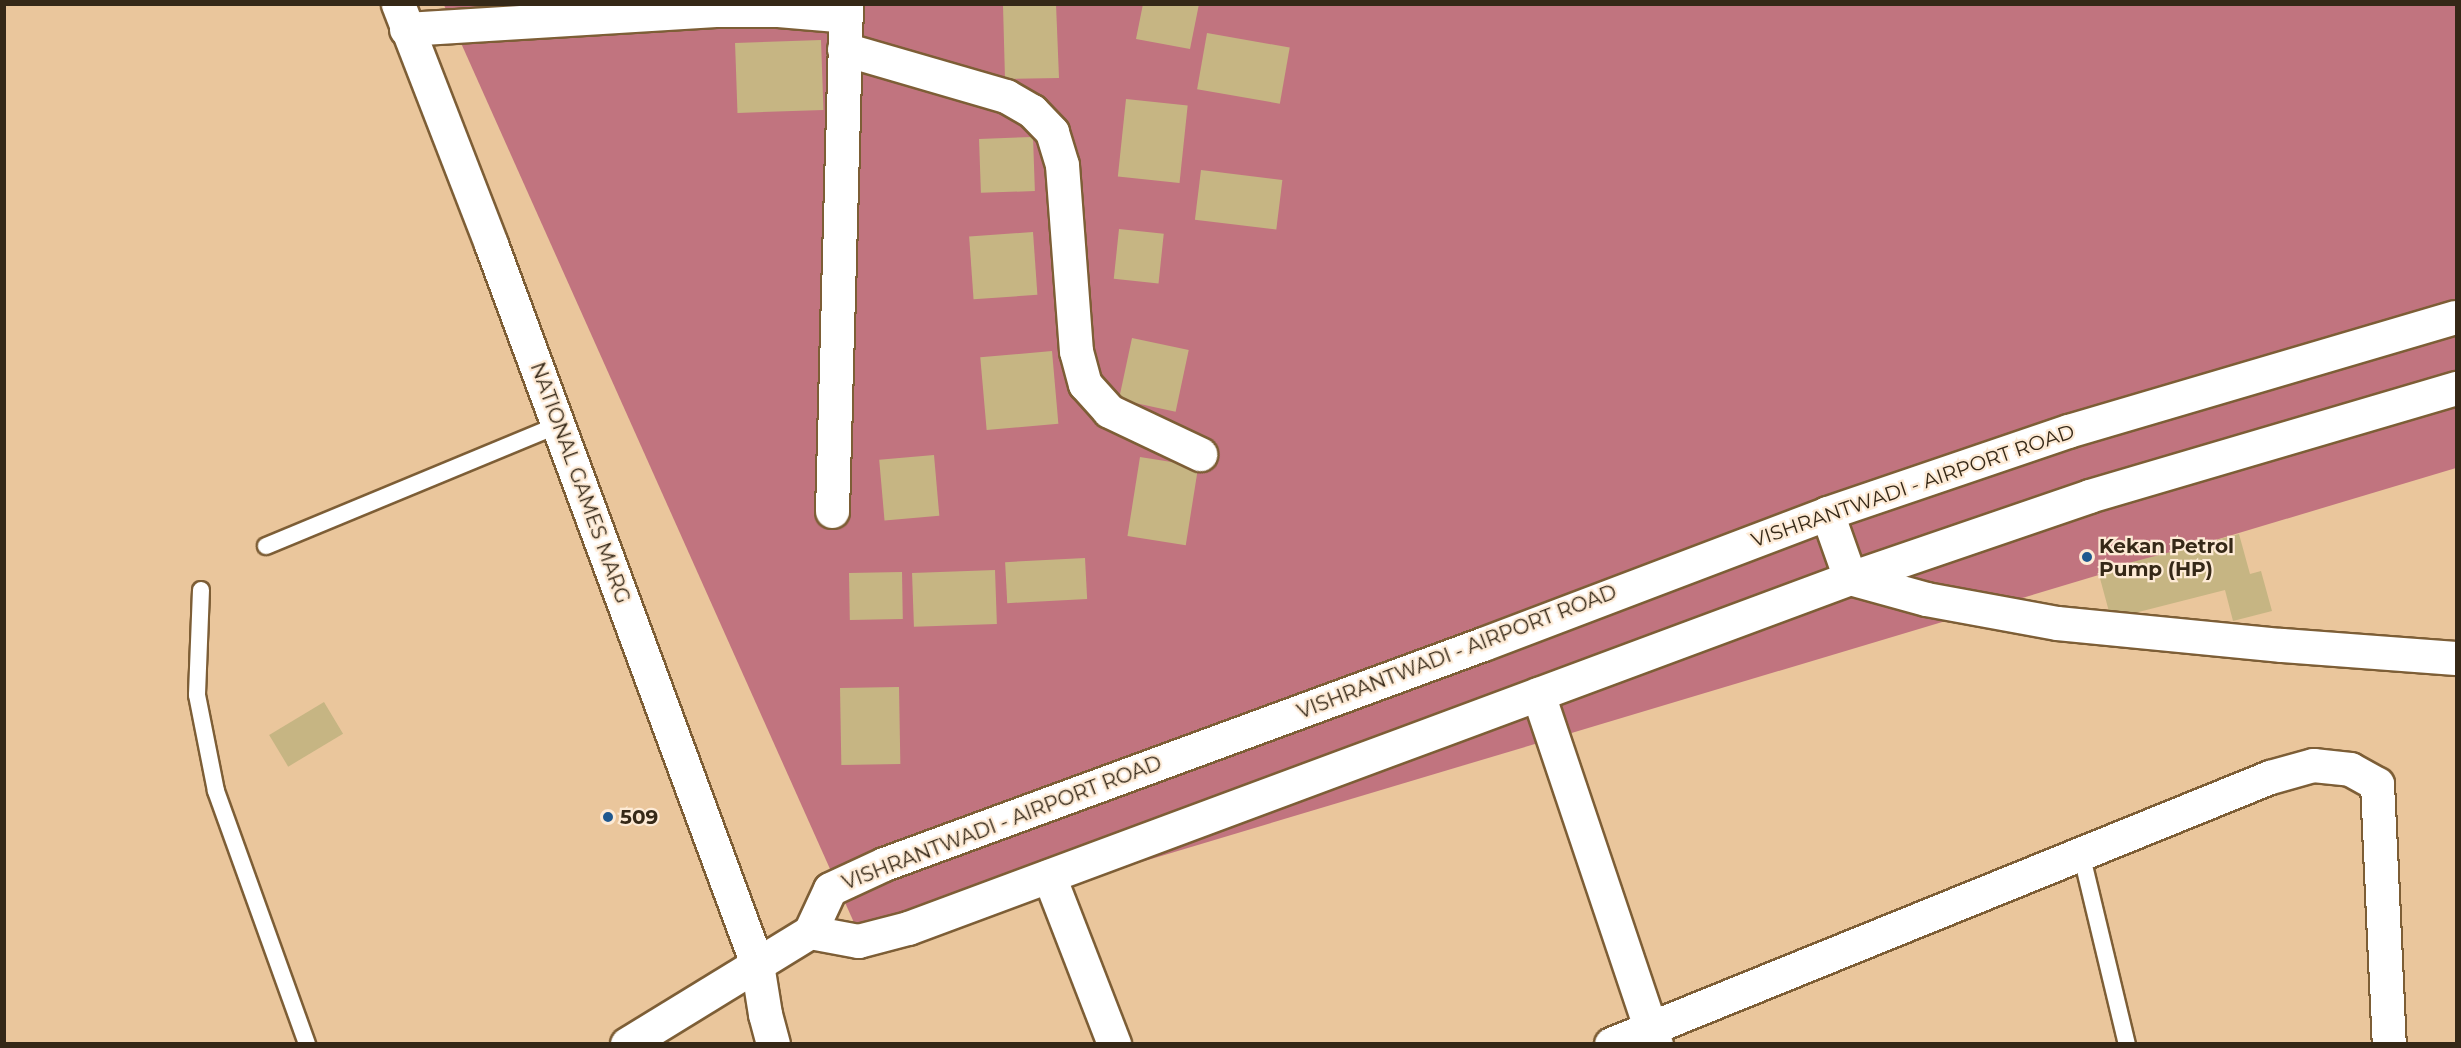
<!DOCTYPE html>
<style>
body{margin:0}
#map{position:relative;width:2461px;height:1048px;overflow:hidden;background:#eac69c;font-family:Montserrat,sans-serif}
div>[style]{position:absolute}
.forest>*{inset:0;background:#c1747f}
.building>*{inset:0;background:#c6b583;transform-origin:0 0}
.roads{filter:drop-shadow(2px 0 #7d5e36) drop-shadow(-2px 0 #7d5e36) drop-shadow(0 2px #7d5e36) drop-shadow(0 -2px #7d5e36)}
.service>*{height:16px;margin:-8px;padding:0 8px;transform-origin:8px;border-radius:8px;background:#fff}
.minor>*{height:33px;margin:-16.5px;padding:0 16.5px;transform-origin:16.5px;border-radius:16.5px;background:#fff}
.primary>*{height:33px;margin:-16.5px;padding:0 16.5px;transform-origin:16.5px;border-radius:16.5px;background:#fff}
.dots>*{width:16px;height:16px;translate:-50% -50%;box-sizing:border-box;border:3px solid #fdead5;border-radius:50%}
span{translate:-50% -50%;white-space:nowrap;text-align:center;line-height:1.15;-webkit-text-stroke:4.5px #fdead5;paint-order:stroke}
.street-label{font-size:20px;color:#352817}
.poi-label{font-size:20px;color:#352817;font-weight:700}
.left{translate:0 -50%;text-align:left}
.frame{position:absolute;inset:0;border:6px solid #352817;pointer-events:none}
</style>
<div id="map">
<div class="forest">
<div style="clip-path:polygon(444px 5px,2456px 5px,2456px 468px,864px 945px)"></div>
</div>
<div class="building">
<div style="clip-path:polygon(1020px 4px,1056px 4px,1059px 78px,1005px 79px,1003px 5px)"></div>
<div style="clip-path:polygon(1143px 4px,1199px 4px,1190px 49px,1136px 39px)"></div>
<div style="left:1207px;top:33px;width:84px;height:57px;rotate:10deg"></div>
<div style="left:821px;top:40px;width:70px;height:86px;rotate:88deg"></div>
<div style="left:1126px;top:99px;width:62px;height:78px;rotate:6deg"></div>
<div style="left:1033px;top:137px;width:54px;height:54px;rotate:88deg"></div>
<div style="left:1201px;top:170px;width:82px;height:50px;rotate:7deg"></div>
<div style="left:1119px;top:229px;width:45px;height:50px;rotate:6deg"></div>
<div style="left:1033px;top:232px;width:63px;height:64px;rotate:86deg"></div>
<div style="left:1132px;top:338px;width:58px;height:63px;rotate:12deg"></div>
<div style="left:1052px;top:351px;width:73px;height:72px;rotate:85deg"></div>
<div style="left:934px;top:455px;width:61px;height:55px;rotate:85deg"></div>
<div style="left:1140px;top:457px;width:59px;height:80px;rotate:9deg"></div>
<div style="clip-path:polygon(2239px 534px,2250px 574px,2261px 571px,2272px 611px,2233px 621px,2225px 590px,2111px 619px,2098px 571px)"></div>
<div style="left:1085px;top:558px;width:41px;height:80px;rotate:87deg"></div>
<div style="left:995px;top:570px;width:54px;height:83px;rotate:88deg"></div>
<div style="left:902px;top:572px;width:47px;height:53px;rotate:89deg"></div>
<div style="left:899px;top:687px;width:77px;height:59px;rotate:89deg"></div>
<div style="left:324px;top:702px;width:37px;height:64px;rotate:59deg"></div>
</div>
<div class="roads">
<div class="service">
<div style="left:266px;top:546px;width:316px;rotate:-22.5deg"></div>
<div style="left:201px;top:590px;width:105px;rotate:92.2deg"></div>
<div style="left:197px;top:695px;width:98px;rotate:78.8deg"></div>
<div style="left:216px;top:791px;width:269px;rotate:70.2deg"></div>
<div style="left:2081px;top:853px;width:196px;rotate:76.5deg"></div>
</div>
<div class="minor">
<div style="left:406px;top:29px;width:310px;rotate:-3.5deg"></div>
<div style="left:715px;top:10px;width:63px"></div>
<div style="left:778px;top:10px;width:68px;rotate:5deg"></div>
<div style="left:844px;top:49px;width:169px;rotate:16.2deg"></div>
<div style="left:1006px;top:96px;width:30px;rotate:30deg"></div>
<div style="left:1032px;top:111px;width:29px;rotate:46deg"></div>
<div style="left:1052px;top:132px;width:34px;rotate:73deg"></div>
<div style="left:1062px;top:165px;width:187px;rotate:85.7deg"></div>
<div style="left:1076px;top:351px;width:34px;rotate:75deg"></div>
<div style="left:1085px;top:384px;width:36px;rotate:48deg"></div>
<div style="left:1109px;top:411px;width:101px;rotate:25.3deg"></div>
<div style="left:832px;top:511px;width:507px;rotate:-88.42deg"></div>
<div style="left:1827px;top:513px;width:69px;rotate:70.5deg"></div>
<div style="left:1850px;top:578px;width:79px;rotate:15.4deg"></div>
<div style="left:1926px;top:599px;width:133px;rotate:10.4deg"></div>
<div style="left:2057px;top:623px;width:226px;rotate:5.6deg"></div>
<div style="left:2282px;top:645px;width:174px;rotate:4.3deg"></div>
<div style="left:1538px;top:694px;width:369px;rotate:71.4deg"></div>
<div style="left:1049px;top:876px;width:180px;rotate:68.8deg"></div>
<div style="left:757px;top:964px;width:51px;rotate:80.9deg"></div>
<div style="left:765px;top:1014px;width:31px;rotate:75deg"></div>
<div style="left:1611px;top:1044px;width:711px;rotate:-22.06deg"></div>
<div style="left:2270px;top:777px;width:45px;rotate:-15.6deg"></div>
<div style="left:2313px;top:765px;width:37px;rotate:6deg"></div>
<div style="left:2350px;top:769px;width:31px;rotate:29deg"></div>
<div style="left:2377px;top:784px;width:260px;rotate:87.4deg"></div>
</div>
<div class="primary">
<div style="left:398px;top:4px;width:257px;rotate:68.8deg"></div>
<div style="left:491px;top:244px;width:768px;rotate:69.72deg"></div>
<div style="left:810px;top:932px;width:47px;rotate:-65.1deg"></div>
<div style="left:830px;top:889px;width:60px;rotate:-24.8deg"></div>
<div style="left:884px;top:864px;width:638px;rotate:-20.17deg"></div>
<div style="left:1483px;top:644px;width:368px;rotate:-20.8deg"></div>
<div style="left:1827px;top:513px;width:255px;rotate:-18.8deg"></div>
<div style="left:2068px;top:431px;width:404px;rotate:-16.4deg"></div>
<div style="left:810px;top:932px;width:49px;rotate:10.6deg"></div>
<div style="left:858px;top:941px;width:52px;rotate:-14.6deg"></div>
<div style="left:908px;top:928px;width:1005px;rotate:-20.38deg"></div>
<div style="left:1850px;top:578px;width:253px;rotate:-18.9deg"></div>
<div style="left:2089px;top:496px;width:383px;rotate:-16.4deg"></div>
<div style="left:627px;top:1044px;width:215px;rotate:-31.5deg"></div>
</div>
</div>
<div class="dots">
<div style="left:2087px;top:557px;background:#1f588f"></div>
<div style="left:608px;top:817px;background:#1f588f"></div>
</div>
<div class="street-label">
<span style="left:580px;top:483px;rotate:70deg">NATIONAL GAMES MARG</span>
<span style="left:1913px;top:486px;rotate:-19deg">VISHRANTWADI - AIRPORT ROAD</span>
<span style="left:1457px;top:652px;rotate:-21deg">VISHRANTWADI - AIRPORT ROAD</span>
<span style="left:1002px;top:823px;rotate:-21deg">VISHRANTWADI - AIRPORT ROAD</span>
</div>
<div class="poi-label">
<span class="left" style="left:2099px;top:558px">Kekan Petrol<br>Pump (HP)</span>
<span class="left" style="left:620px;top:817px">509</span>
</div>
<div class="frame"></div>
</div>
